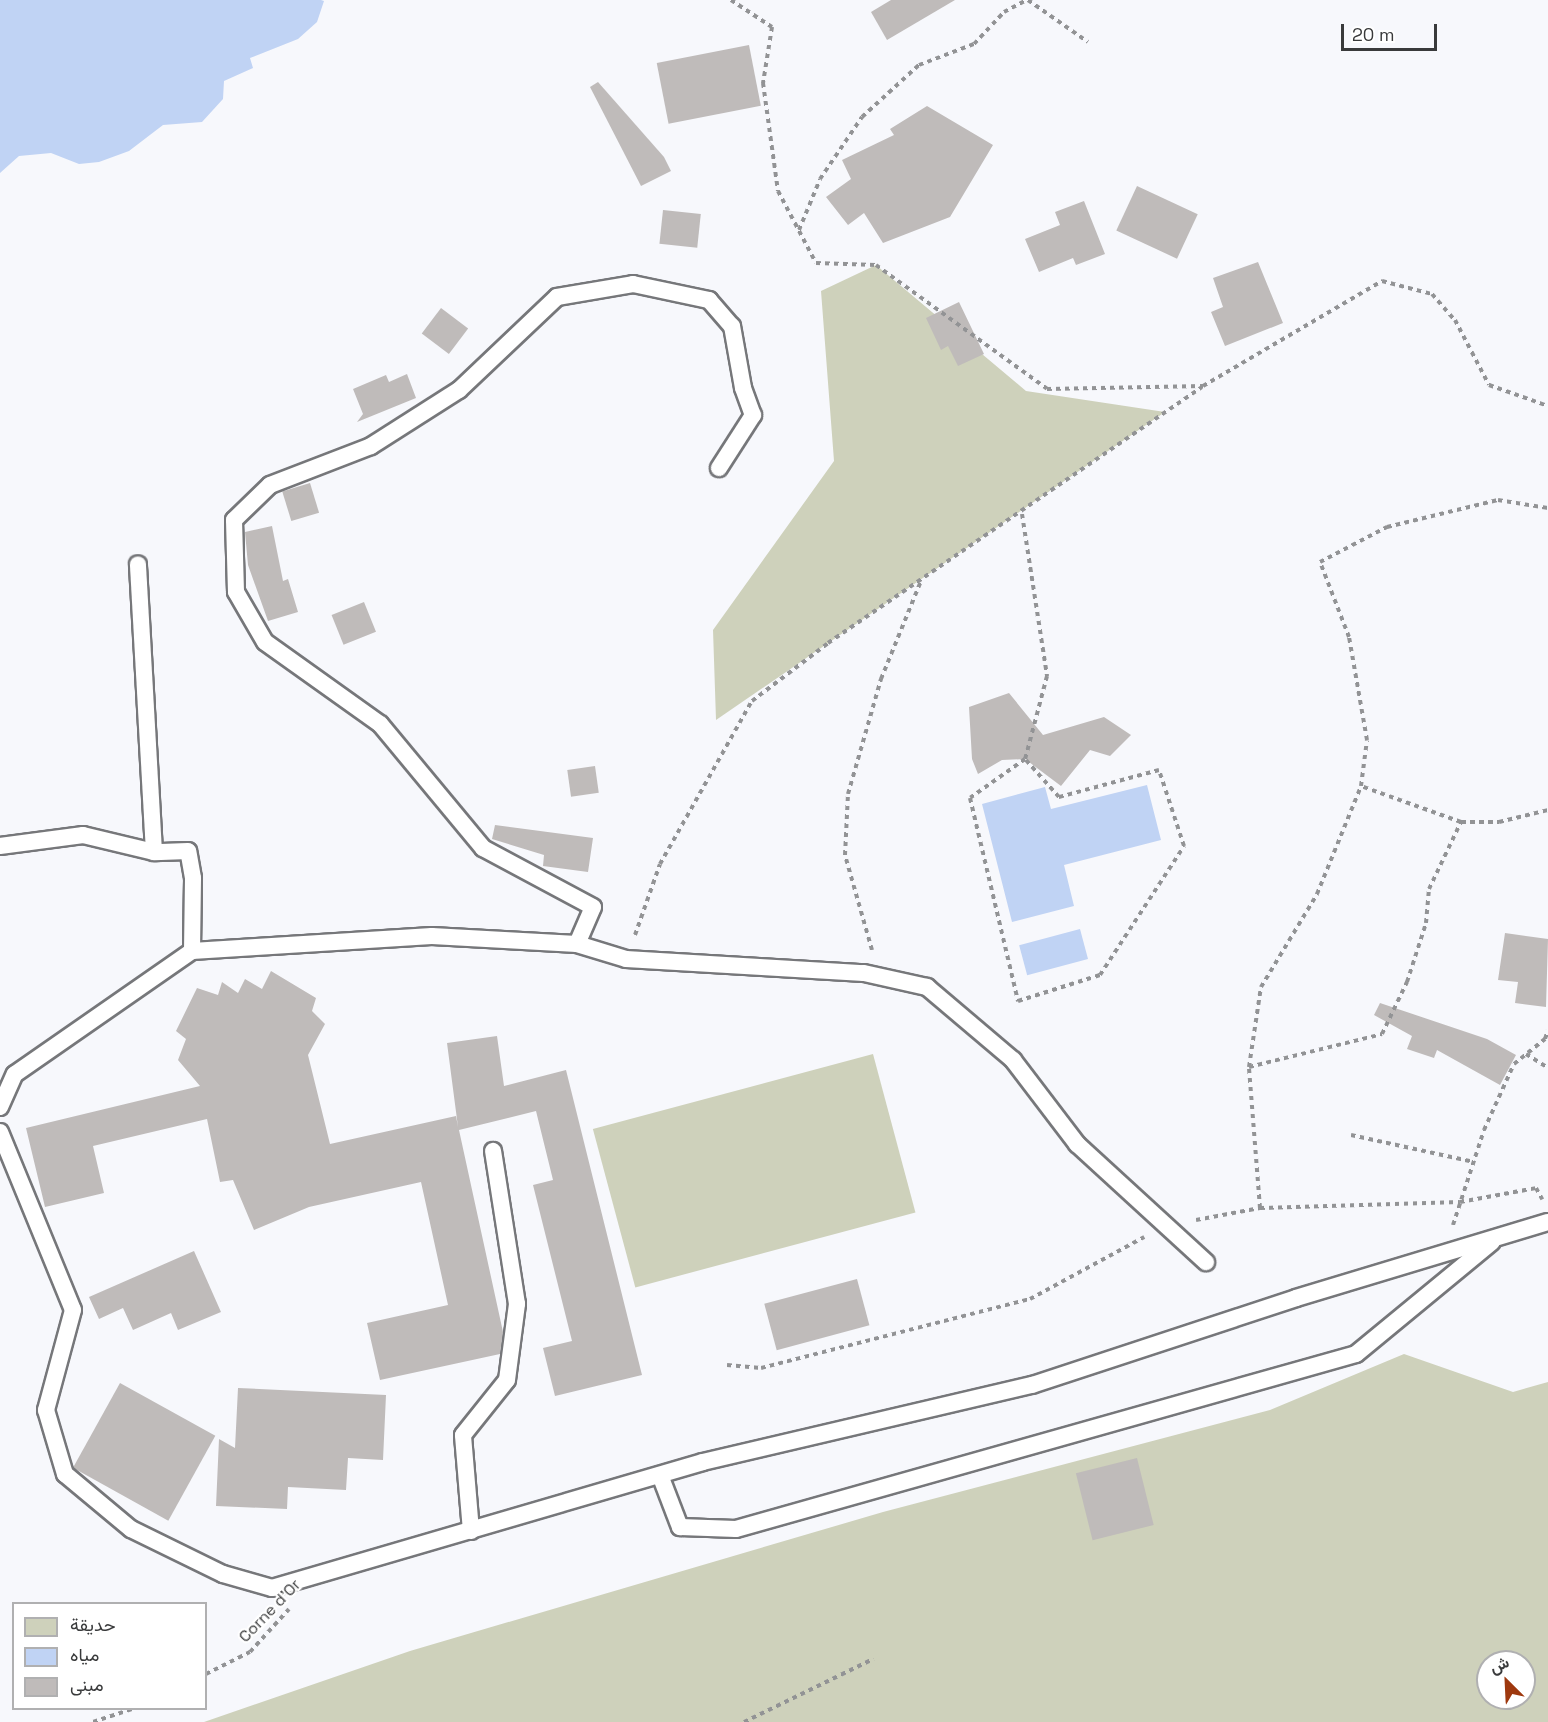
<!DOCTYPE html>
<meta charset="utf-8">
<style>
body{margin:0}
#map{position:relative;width:1548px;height:1722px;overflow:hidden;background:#f7f8fc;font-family:"Space Grotesk",Vazirmatn,sans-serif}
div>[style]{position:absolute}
.green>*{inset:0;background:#ced1bb;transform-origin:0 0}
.water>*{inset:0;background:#c0d3f4;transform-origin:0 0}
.building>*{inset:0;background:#bfbbba;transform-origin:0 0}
.path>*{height:4px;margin-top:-2px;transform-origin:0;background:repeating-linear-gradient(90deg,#929395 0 4.5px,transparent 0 9px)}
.roads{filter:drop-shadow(2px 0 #76777a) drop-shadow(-2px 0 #76777a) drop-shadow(0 2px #76777a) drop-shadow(0 -2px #76777a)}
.service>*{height:16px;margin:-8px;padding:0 8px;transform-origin:8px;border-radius:8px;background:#fff}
span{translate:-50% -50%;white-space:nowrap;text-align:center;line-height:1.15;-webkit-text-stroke:4.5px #fff;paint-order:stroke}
.street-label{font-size:16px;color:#393a3b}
.legend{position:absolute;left:12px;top:1602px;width:195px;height:108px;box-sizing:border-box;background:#fff;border:2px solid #b0b0b1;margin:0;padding:8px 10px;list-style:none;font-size:18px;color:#393a3b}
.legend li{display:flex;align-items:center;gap:12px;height:30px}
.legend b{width:30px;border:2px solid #b0b0b1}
.north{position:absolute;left:1476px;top:1650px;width:60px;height:60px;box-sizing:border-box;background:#fff;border:2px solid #b0b0b1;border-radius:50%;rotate:336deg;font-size:16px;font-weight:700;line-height:24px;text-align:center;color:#393a3b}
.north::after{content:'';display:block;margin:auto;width:21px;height:27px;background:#9e380e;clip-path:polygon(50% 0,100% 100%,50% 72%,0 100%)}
.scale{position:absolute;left:1341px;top:24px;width:96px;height:27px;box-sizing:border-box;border:3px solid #393a3b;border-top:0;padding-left:8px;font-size:18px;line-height:21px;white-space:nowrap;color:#393a3b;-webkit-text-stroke:4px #fff;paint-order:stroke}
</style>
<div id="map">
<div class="green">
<div style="clip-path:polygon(876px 265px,1026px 391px,1165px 412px,716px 720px,713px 630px,834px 461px,821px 291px)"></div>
<div style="left:873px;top:1054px;width:164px;height:290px;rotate:75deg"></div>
<div style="clip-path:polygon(evenodd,1404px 1354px,1513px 1392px,1548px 1382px,1548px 1722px,204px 1722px,410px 1651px,883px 1512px,1270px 1410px,1404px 1354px,1488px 1662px,1524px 1662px,1524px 1698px,1488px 1698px,1488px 1662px)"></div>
</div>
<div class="water">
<div style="clip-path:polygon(0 0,321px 0,324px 1px,317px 22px,298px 39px,250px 58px,253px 68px,224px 81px,223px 99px,202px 122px,163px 125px,129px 151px,99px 162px,79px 164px,51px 153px,19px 156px,0 173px)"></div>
<div style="clip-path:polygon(1147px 785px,1161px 840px,1064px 865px,1074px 906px,1012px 922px,982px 804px,1045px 787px,1051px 809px)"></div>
<div style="left:1080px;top:929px;width:31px;height:63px;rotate:75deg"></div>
</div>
<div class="building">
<div style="clip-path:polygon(891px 0,955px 0,887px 40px,871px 12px)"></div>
<div style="left:749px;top:45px;width:62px;height:94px;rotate:79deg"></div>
<div style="clip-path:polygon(598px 82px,664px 157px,671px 171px,641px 186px,590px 87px)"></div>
<div style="clip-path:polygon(927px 106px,993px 145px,950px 217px,883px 243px,864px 213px,848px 225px,826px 197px,851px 179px,842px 160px,894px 135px,890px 129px)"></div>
<div style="left:1137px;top:186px;width:67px;height:49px;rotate:25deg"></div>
<div style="clip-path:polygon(1084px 201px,1105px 254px,1076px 265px,1073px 258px,1039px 272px,1025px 239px,1060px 225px,1055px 212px)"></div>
<div style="left:663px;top:210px;width:38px;height:34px;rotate:6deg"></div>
<div style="clip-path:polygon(1258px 262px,1283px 323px,1225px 346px,1211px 312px,1223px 307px,1213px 278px)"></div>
<div style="clip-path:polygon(959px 302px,984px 354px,958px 366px,948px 346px,941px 350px,926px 318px)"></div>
<div style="left:441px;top:308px;width:34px;height:32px;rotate:37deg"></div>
<div style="clip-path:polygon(407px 374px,416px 398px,357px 422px,363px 414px,353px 389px,386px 375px,389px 382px)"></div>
<div style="left:310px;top:483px;width:31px;height:29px;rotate:73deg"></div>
<div style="clip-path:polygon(272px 526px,283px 581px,288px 579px,298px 612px,268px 621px,248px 565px,245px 532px)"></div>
<div style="left:364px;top:602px;width:32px;height:35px;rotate:68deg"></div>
<div style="clip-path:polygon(1009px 693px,1043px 735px,1104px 717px,1131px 735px,1110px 756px,1090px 750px,1061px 786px,1025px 759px,1002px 760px,978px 774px,972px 759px,969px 707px)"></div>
<div style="left:595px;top:766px;width:27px;height:28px;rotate:82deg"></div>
<div style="clip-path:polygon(495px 825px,593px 838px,588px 872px,543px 866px,544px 855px,492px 839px)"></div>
<div style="clip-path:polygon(1505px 933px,1548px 939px,1546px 1007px,1515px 1003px,1518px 982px,1498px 980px)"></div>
<div style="clip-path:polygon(271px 971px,316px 998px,312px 1011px,325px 1024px,308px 1055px,330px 1144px,456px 1116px,458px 1127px,447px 1043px,497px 1036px,504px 1086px,566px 1070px,642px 1375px,555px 1396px,543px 1348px,572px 1341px,533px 1185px,553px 1180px,536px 1111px,459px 1130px,503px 1332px,500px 1354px,380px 1380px,367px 1323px,448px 1305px,421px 1182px,309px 1207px,254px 1230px,233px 1180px,220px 1182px,207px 1119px,93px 1146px,104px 1193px,45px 1207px,26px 1128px,200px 1086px,178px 1060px,186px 1039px,176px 1031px,197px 988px,218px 995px,222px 982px,238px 993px,245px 979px,262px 989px)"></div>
<div style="clip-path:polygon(1380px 1003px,1487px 1039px,1516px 1055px,1500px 1085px,1437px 1050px,1434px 1058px,1407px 1049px,1412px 1036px,1374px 1015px)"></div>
<div style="clip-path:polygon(194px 1251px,221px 1312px,178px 1330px,171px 1313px,133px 1330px,123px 1308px,99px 1319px,89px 1297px)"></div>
<div style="left:857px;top:1279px;width:48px;height:96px;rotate:75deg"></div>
<div style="left:120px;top:1383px;width:109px;height:97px;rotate:29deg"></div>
<div style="clip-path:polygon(238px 1388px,386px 1395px,383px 1460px,348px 1458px,346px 1490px,288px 1487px,287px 1509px,216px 1506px,219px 1439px,235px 1448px)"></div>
<div style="left:1137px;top:1458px;width:69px;height:63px;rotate:76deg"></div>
</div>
<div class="path">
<div style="left:731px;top:0;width:49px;rotate:33.4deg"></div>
<div style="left:772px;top:27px;width:57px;rotate:99.1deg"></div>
<div style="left:763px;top:83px;width:109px;rotate:82.1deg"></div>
<div style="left:778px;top:191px;width:81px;rotate:62.2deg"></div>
<div style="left:816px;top:263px;width:60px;rotate:1.9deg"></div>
<div style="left:876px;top:265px;width:211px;rotate:35.9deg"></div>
<div style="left:1047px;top:389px;width:156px;rotate:-1.1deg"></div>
<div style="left:1203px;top:386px;width:208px;rotate:-30.4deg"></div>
<div style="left:1382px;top:281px;width:52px;rotate:14.6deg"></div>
<div style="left:1432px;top:294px;width:35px;rotate:49deg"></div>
<div style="left:1455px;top:320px;width:73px;rotate:62.4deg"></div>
<div style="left:1489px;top:385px;width:63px;rotate:19.6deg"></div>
<div style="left:1028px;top:0;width:73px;rotate:35deg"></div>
<div style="left:799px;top:230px;width:55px;rotate:-67.6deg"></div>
<div style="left:820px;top:179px;width:75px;rotate:-55.9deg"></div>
<div style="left:862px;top:117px;width:77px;rotate:-42.4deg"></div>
<div style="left:919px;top:65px;width:59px;rotate:-20.9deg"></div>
<div style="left:974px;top:44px;width:44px;rotate:-46.8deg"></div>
<div style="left:1004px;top:12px;width:26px;rotate:-28deg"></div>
<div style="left:1022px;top:514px;width:164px;rotate:81.2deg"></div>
<div style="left:1047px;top:676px;width:86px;rotate:104.8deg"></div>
<div style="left:1025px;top:759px;width:67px;rotate:144.7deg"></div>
<div style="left:970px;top:798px;width:209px;rotate:76.7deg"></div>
<div style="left:1018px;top:1001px;width:86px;rotate:-17.6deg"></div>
<div style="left:1100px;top:975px;width:154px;rotate:-56.9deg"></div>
<div style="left:1184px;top:846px;width:80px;rotate:-108.2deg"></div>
<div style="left:1159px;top:770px;width:104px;rotate:164.9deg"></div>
<div style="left:1059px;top:797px;width:51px;rotate:-131.8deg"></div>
<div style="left:1461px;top:822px;width:38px"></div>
<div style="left:1499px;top:822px;width:50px;rotate:-13.8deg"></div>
<div style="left:635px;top:935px;width:75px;rotate:-70.6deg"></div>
<div style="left:660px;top:864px;width:187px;rotate:-60.6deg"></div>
<div style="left:752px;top:701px;width:96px;rotate:-37.3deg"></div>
<div style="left:828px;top:643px;width:453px;rotate:-34.4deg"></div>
<div style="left:872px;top:950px;width:99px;rotate:-105.9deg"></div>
<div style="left:845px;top:855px;width:61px;rotate:-87.2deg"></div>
<div style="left:848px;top:794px;width:120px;rotate:-74deg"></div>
<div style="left:881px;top:679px;width:106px;rotate:-67.8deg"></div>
<div style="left:1526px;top:1054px;width:26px;rotate:32deg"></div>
<div style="left:1249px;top:1067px;width:137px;rotate:-13.9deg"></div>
<div style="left:1382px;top:1034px;width:58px;rotate:-64.3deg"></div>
<div style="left:1407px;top:982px;width:62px;rotate:-72.1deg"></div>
<div style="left:1426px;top:923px;width:34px;rotate:-85deg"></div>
<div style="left:1429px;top:889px;width:74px;rotate:-64.5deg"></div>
<div style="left:1461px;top:822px;width:106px;rotate:-160.2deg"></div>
<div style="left:1351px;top:1135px;width:126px;rotate:12.4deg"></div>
<div style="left:1260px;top:1208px;width:141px;rotate:-94.5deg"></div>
<div style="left:1249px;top:1067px;width:81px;rotate:-81.5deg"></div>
<div style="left:1261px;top:987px;width:109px;rotate:-58.9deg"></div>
<div style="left:1317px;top:894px;width:117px;rotate:-67.8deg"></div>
<div style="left:1361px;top:786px;width:46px;rotate:-82.6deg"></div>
<div style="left:1367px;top:740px;width:105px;rotate:-99.9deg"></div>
<div style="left:1349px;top:637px;width:80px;rotate:-111.1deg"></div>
<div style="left:1320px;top:562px;width:76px;rotate:-27.6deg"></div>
<div style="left:1387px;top:527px;width:114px;rotate:-13.7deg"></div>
<div style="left:1498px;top:500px;width:51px;rotate:9.1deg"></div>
<div style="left:1196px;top:1220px;width:65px;rotate:-10.6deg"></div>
<div style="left:1260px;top:1208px;width:200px;rotate:-1.7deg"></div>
<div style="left:1460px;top:1202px;width:77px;rotate:-10.4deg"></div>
<div style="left:1536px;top:1188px;width:13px;rotate:61deg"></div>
<div style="left:1453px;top:1225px;width:100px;rotate:-71.9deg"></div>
<div style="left:1484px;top:1130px;width:72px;rotate:-65.6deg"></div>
<div style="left:1514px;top:1064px;width:40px;rotate:-39deg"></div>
<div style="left:1545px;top:1039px;width:9px;rotate:-72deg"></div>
<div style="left:727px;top:1365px;width:34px;rotate:5deg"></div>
<div style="left:761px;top:1368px;width:278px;rotate:-14.4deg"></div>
<div style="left:1030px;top:1299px;width:130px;rotate:-28.5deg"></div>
<div style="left:206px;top:1674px;width:49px;rotate:-26.6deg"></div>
<div style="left:250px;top:1652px;width:58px;rotate:-47.8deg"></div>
<div style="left:93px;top:1722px;width:44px;rotate:-18.4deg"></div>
<div style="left:744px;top:1722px;width:144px;rotate:-26deg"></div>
</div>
<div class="roads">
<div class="service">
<div style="left:0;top:846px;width:84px;rotate:-7.5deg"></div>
<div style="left:83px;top:835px;width:73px;rotate:13.5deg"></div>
<div style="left:577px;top:944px;width:51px;rotate:17deg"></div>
<div style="left:626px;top:959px;width:238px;rotate:3.4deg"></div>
<div style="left:864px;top:973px;width:65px;rotate:12.5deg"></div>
<div style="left:927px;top:987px;width:113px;rotate:40.3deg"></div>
<div style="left:1013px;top:1060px;width:106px;rotate:52.7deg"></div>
<div style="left:1077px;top:1144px;width:175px;rotate:42.5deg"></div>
<div style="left:192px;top:951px;width:240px;rotate:-3.6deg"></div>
<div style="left:432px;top:936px;width:145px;rotate:3.2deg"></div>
<div style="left:577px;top:944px;width:40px;rotate:-66.6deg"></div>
<div style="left:593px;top:907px;width:125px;rotate:-151.8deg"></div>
<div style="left:483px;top:848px;width:161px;rotate:-129.7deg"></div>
<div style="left:380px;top:724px;width:141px;rotate:-144.5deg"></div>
<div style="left:265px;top:642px;width:58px;rotate:-120.1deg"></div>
<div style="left:236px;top:592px;width:72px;rotate:-91.6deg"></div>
<div style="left:234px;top:520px;width:50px;rotate:-44.2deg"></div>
<div style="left:270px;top:485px;width:108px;rotate:-21.1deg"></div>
<div style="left:371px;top:446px;width:104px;rotate:-32.5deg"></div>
<div style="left:459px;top:390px;width:135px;rotate:-43.5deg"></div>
<div style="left:557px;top:297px;width:77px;rotate:-9.7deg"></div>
<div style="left:633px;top:284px;width:78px;rotate:11.9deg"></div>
<div style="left:709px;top:300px;width:35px;rotate:49deg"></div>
<div style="left:732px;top:326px;width:63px;rotate:79.9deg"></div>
<div style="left:743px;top:388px;width:29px;rotate:70deg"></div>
<div style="left:753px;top:415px;width:63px;rotate:122.7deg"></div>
<div style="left:0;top:1107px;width:36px;rotate:-66deg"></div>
<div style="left:15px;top:1074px;width:216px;rotate:-34.8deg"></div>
<div style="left:192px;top:951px;width:73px;rotate:-89.2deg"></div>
<div style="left:193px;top:878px;width:27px;rotate:-100deg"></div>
<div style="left:188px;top:851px;width:34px;rotate:178deg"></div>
<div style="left:154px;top:852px;width:288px;rotate:-93.2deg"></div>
<div style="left:0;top:1132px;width:192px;rotate:67.7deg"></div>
<div style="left:73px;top:1310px;width:104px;rotate:105.1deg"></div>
<div style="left:46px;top:1410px;width:67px;rotate:73.5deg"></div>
<div style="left:65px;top:1474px;width:86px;rotate:39.8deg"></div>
<div style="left:131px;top:1529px;width:102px;rotate:26.1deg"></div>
<div style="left:223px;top:1574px;width:51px;rotate:15.9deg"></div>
<div style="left:272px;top:1588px;width:449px;rotate:-16.3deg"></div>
<div style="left:703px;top:1462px;width:338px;rotate:-13.2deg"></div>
<div style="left:1032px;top:1385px;width:278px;rotate:-18.2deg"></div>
<div style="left:1296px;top:1298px;width:263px;rotate:-16.8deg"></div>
<div style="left:660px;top:1475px;width:56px;rotate:69deg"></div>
<div style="left:680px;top:1527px;width:56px;rotate:2deg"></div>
<div style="left:736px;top:1529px;width:644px;rotate:-15.76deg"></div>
<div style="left:1356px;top:1354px;width:176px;rotate:-39.5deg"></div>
<div style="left:471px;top:1531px;width:96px;rotate:-94.8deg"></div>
<div style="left:463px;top:1435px;width:70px;rotate:-51.3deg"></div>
<div style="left:507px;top:1380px;width:77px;rotate:-82.5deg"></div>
<div style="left:517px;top:1304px;width:155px;rotate:-98.9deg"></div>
</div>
</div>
<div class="street-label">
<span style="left:270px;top:1611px;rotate:-46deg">Corne d'Or</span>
</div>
<ul class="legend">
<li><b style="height:16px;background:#ced1bb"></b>حديقة</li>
<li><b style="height:16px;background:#c0d3f4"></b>مياه</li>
<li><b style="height:16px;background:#bfbbba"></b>مبنى</li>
</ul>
<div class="north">ش</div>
<div class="scale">20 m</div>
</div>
